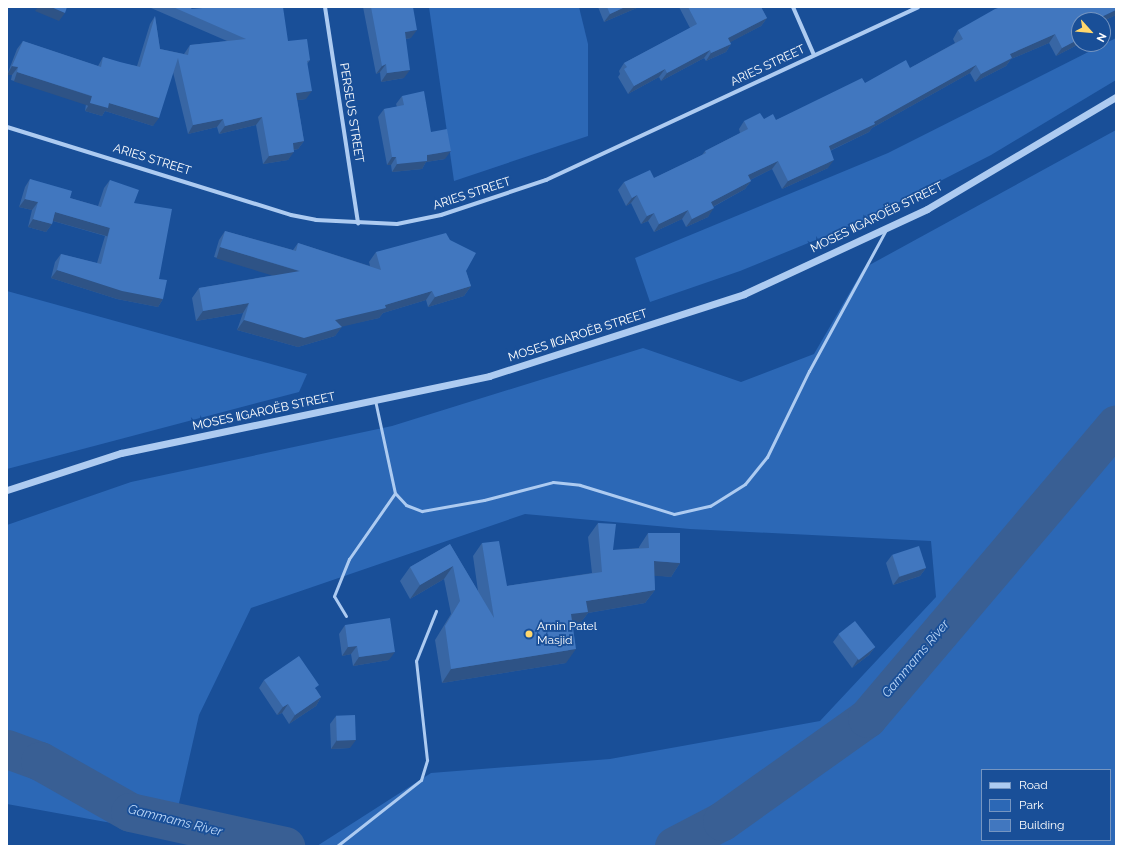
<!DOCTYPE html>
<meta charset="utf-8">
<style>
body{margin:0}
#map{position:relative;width:1123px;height:853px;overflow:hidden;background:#194f98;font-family:Raleway,sans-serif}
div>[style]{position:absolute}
.green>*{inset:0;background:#2c68b6}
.river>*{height:39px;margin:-19.5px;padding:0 19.5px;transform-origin:19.5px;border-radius:19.5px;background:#395f94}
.service>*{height:3px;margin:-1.5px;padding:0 1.5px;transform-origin:1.5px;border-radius:1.5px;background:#adcbf1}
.minor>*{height:4px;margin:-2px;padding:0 2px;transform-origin:2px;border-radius:2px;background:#adcbf1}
.tertiary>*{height:7px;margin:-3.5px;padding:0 3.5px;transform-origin:3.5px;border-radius:3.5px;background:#adcbf1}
.wall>*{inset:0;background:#3866a4}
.shaded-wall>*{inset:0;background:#2e5386;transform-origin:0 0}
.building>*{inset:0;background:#4177bf;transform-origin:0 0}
.dots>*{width:11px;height:11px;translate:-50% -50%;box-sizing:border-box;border:2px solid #194f98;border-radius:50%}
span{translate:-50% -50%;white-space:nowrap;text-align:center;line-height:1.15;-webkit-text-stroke:3.5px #194f98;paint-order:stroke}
.street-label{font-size:12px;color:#fff}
.poi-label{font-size:12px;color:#fff}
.left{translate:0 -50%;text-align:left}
.water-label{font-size:13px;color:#b9d5f7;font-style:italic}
.frame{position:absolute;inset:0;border:8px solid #fff;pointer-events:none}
.legend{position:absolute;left:981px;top:769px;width:130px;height:72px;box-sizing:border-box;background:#194f98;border:1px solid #7595c1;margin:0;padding:5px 7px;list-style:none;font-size:12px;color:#fff}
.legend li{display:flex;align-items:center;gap:8px;height:20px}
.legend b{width:20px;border:1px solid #7595c1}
.north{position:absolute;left:1071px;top:12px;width:40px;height:40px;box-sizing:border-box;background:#194f98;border:1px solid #7595c1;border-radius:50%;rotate:117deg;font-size:11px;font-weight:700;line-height:16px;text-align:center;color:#fff}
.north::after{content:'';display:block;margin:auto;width:14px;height:18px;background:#ffd76d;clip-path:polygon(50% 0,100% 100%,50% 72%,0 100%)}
</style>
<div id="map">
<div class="green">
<div style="clip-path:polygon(429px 7px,579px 7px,588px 44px,588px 136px,454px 181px)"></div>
<div style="clip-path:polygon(1116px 38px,1116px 80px,991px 155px,862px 221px,740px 271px,650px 302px,635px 258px,888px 153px)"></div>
<div style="clip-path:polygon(evenodd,1116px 130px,1116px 846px,317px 846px,431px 773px,610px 759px,820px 721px,936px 597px,931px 541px,690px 529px,525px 514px,251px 608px,199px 715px,172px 834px,7px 804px,7px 525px,131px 482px,392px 426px,643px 348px,741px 382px,814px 354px,864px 268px,1116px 130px,982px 770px,1110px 770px,1110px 840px,982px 840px,982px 770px)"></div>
<div style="clip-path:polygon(7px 291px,307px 374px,299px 392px,7px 469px)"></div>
</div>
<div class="river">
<div style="left:7px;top:749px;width:35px;rotate:20deg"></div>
<div style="left:40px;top:761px;width:103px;rotate:29.5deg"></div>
<div style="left:130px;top:812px;width:159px;rotate:12.4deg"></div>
<div style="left:674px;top:846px;width:54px;rotate:-27.5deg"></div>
<div style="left:722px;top:821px;width:178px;rotate:-35.4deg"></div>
<div style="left:867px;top:718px;width:385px;rotate:-49.7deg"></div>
</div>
<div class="service">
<div style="left:375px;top:400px;width:95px;rotate:77.9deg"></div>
<div style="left:395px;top:493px;width:16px;rotate:47deg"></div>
<div style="left:406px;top:505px;width:17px;rotate:21deg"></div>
<div style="left:422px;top:511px;width:63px;rotate:-10.1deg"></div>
<div style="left:484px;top:500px;width:71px;rotate:-14.6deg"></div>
<div style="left:553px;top:482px;width:27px;rotate:6deg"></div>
<div style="left:580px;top:485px;width:98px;rotate:17.1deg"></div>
<div style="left:674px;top:514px;width:37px;rotate:-13deg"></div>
<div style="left:710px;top:506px;width:41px;rotate:-32.2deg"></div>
<div style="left:745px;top:484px;width:35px;rotate:-51deg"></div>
<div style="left:767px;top:457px;width:96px;rotate:-64deg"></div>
<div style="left:809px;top:371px;width:161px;rotate:-61.4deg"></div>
<div style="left:346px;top:616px;width:23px;rotate:-121deg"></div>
<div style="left:334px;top:596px;width:40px;rotate:-68deg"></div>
<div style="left:349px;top:559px;width:80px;rotate:-55.1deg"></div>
<div style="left:337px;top:846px;width:107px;rotate:-38.2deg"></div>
<div style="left:421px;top:780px;width:21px;rotate:-73deg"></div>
<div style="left:427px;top:760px;width:100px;rotate:-96.3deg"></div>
<div style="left:416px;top:661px;width:54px;rotate:-68.2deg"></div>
</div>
<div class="minor">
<div style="left:325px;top:7px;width:219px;rotate:81.3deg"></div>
<div style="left:793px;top:7px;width:52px;rotate:66.4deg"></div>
<div style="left:7px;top:127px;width:297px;rotate:17.2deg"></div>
<div style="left:291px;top:215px;width:25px;rotate:11deg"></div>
<div style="left:316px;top:220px;width:81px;rotate:2.8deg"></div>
<div style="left:397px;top:224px;width:45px;rotate:-11.6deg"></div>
<div style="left:441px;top:215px;width:111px;rotate:-18.4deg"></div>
<div style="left:546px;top:180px;width:410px;rotate:-24.9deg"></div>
</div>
<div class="tertiary">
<div style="left:7px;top:490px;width:120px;rotate:-18deg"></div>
<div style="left:121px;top:453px;width:376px;rotate:-11.8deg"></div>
<div style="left:489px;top:376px;width:268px;rotate:-17.8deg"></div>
<div style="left:744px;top:294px;width:202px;rotate:-24.9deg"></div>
<div style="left:927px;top:209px;width:220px;rotate:-30.7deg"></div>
</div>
<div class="wall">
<div style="clip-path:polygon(152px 7px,192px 7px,191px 9px,288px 41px,310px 60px,307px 64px,306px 99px,297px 100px,304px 141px,298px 149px,294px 150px,288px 160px,263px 164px,256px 125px,219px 134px,217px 127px,188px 134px,173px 72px,153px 126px,105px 111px,102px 116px,85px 111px,86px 104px,11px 80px,12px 75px,7px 75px,17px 49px,23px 41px,98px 66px,103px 57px,120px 63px,137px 66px,150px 24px,155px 16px,160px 49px,184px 54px,190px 45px,227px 41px,151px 8px)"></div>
<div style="clip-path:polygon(363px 7px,413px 7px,411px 38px,406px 39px,404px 78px,381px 82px,380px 72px,376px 74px)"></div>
<div style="clip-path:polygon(598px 7px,639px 7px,604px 22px)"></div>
<div style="clip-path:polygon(679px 7px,761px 7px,767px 18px,761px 26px,730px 42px,731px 44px,726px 52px,706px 61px,704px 58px,661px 81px,659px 77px,628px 94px,618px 77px,620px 74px,619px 71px,624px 63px,690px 28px)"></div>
<div style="clip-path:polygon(1116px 15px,1103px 21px,1103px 20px,1079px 20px,1079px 44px,1056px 56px,1049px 43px,1011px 59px,1006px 66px,975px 82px,970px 73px,872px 128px,869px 132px,830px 151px,828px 168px,782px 189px,772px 169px,750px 180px,751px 181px,745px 189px,713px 207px,708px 217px,686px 227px,682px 219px,654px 232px,648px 221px,641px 224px,631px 203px,626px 206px,618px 190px,624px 182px,654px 178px,702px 155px,705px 151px,740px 133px,739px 129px,744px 121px,764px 119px,776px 120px,865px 83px,910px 68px,955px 43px,953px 39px,958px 30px)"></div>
<div style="clip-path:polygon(402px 96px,431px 132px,445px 159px,426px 162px,422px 169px,392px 172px,391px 165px,387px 165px,378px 117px,384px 109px,397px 107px,396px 104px)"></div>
<div style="clip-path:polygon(30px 179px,70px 198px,98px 206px,104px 188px,110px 180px,134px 203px,159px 279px,163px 299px,158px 307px,117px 299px,51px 278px,55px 262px,61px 254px,97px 263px,105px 236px,53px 221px,52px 224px,46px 232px,28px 227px,32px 210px,19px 207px,25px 187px)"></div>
<div style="clip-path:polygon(225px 231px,293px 250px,298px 243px,370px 266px,369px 262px,376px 252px,450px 240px,466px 271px,471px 286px,464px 296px,428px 307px,426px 300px,383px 313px,379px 318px,342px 326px,335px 336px,298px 347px,237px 330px,243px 313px,196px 321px,192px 298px,199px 288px,275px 275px,214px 257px,219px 240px)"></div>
<div style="clip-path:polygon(598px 523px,613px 550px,639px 548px,639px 547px,648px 533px,680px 563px,671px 577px,654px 575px,655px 590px,645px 603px,588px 613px,578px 626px,572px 626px,566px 663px,442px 683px,435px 640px,451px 614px,444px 579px,410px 599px,400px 581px,410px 567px,450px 544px,478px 591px,473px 556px,482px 543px,507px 586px,592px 573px,588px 537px)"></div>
<div style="clip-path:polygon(892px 555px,926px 568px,920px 576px,893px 585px,886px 563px)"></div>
<div style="clip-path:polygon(345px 625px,389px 660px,353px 666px,351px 654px,342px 656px,339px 634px)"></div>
<div style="clip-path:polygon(839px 634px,875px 647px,869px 655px,852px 668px,833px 642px)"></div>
<div style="clip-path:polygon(264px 680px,316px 689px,321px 697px,316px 706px,289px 724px,282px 713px,277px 715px,259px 688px)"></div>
<div style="clip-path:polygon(336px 716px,350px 748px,331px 749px,330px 724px)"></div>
</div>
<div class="shaded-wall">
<div style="clip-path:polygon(38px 7px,51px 7px,65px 13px,59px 21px,35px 11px)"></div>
<div style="clip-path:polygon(625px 7px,639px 7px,604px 22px,610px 14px)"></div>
<div style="clip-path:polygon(1116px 10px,1116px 15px,1103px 21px,1103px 20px,1095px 20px)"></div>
<div style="clip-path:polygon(767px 18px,761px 26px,723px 46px,728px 38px)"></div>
<div style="clip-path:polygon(417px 30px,411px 38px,399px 40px,405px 32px)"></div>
<div style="clip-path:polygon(1055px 34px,1049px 43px,1011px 59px,1006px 66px,975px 82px,981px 74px,1010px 54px)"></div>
<div style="clip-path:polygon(1079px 39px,1079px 44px,1056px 56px,1062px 48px)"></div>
<div style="clip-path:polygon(731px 44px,726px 52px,706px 61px,711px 53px)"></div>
<div style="clip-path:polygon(710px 50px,704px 58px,661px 81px,667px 73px)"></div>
<div style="clip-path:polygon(386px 64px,380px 72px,376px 74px,382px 66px)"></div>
<div style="clip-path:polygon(976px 65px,970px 73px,872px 128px,869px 132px,823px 154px,829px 146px)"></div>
<div style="clip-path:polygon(12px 66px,18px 67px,12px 75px,7px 75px)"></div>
<div style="clip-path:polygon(665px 69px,659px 77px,628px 94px,634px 86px)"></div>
<div style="clip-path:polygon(410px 70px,404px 78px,381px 82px,387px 73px)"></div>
<div style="left:17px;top:72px;width:79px;height:10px;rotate:18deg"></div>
<div style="clip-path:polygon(312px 91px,306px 99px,290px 101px,296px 93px)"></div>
<div style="clip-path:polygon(90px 103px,109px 103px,159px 118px,153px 126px,105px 111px,102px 116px,85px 111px)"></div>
<div style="clip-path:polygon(262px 117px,256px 125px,219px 134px,225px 126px)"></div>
<div style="clip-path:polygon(223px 119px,217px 127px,188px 134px,193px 125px)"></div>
<div style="clip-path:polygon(304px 141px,298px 149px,287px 151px,293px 143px)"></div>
<div style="clip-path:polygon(451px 151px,445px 159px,426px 162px,422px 169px,392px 172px,397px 164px,427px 155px)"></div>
<div style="clip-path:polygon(294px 152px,288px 160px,263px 164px,269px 156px)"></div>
<div style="clip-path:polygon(392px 157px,396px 157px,391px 165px,387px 165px)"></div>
<div style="clip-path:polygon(834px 160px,828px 168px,782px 189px,788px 181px)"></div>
<div style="clip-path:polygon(778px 161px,772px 169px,742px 184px,748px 175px)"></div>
<div style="clip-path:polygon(751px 181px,745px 189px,705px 211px,711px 202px)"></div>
<div style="clip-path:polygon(637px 195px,631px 203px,626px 206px,632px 198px)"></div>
<div style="clip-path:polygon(25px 199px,38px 202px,32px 210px,19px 207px)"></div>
<div style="clip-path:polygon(714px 208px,708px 217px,686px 227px,692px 219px)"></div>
<div style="clip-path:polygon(688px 210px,682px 219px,654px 232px,659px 224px)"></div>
<div style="left:55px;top:212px;width:57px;height:9px;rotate:16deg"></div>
<div style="clip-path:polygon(654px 213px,648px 221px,641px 224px,647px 216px)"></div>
<div style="clip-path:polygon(33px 219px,52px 224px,46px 232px,28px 227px)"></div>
<div style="left:220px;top:247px;width:84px;height:12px;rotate:17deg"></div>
<div style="clip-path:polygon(57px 270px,163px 299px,158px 307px,117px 299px,51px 278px)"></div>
<div style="clip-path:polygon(471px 286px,464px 296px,428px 307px,435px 297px)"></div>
<div style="clip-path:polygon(432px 291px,426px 300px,383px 313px,379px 318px,328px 330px,335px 320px)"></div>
<div style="clip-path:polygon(249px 303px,243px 313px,196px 321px,203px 311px)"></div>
<div style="clip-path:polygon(244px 320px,342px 327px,335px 336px,298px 347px,237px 330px)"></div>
<div style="clip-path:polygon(654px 561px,680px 563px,671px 577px,644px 575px)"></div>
<div style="clip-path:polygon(453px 566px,444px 579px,410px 599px,420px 585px)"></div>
<div style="clip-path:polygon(926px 568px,920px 576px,893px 585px,899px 577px)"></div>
<div style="clip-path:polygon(655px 590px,645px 603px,588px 613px,578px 626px,561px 628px,571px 614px,586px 601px)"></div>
<div style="clip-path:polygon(357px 646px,351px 654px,342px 656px,348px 647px)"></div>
<div style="clip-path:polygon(875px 647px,869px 655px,852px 668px,858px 659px)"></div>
<div style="clip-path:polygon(576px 649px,566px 663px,442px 683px,451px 669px)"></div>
<div style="clip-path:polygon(395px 652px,389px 660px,353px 666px,359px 657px)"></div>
<div style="clip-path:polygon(321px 697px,316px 706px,289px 724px,295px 715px)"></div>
<div style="clip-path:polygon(288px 704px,282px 713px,277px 715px,283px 707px)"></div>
<div style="clip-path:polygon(337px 740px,356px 740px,350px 748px,331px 749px)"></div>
</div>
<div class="building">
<div style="clip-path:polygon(51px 7px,67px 7px,65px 13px)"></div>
<div style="clip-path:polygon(173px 7px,192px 7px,191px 9px,214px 7px,283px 7px,288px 41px,307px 39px,310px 60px,307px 61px,312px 91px,296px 93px,304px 141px,293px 143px,294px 152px,269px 156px,262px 117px,225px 126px,223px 119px,193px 125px,178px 58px,159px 118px,109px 103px,108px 108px,90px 103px,92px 96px,17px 72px,18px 67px,12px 66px,23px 41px,101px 67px,103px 57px,120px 62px,119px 64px,120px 62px,140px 67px,155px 16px,160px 49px,188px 55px,190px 45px,246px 39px)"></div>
<div style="clip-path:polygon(371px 7px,413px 7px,417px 30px,405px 32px,410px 70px,387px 73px,386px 64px,382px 66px)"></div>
<div style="clip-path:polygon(607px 7px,625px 7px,610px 14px)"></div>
<div style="clip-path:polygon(688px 7px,761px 7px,767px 18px,728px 38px,731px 44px,711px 53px,710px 50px,667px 73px,665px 69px,634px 86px,624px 69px,627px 67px,624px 63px,697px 24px)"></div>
<div style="clip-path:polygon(1001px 7px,1116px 7px,1116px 10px,1095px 20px,1079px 20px,1079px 39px,1062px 48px,1055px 34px,1010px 54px,1012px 58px,981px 74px,976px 65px,874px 122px,875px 124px,829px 146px,834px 160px,788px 181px,778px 161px,748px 175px,751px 181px,711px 202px,714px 208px,692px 219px,688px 210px,659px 224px,654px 213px,647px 216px,637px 195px,632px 198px,624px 182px,650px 170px,654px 178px,706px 153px,705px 151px,748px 129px,744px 121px,760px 113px,764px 119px,773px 114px,776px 120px,862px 78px,865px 83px,906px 60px,910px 68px,963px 39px,958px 30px,995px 9px)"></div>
<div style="clip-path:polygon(424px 91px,431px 132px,447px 129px,451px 151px,427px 155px,427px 161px,397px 164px,396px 157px,392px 157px,384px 109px,404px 105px,402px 96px)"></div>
<div style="clip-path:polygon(30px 179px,72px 191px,70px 198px,101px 207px,110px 180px,139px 190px,134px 203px,172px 209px,159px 279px,167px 280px,163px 299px,122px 291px,57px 270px,61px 254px,101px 264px,110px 228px,55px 212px,52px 224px,33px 219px,38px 202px,25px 199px)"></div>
<div style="clip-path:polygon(225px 231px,296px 251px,298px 243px,381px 270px,376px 252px,446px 233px,450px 240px,476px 253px,466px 271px,471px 286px,435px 297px,432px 291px,385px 305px,386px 308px,335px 320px,342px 327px,304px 338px,244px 320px,249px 303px,203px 311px,199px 288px,300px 271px,220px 247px)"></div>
<div style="clip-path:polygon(598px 523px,616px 524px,613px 550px,649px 548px,648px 533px,680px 533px,680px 563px,654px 561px,655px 590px,586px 601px,588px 612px,571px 614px,576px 649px,451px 669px,445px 626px,460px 601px,453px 566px,420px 585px,410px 567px,450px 544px,494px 618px,482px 543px,499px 541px,507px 586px,602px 572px)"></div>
<div style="left:919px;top:546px;width:23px;height:28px;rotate:72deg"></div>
<div style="clip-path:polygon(390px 618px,395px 652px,359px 657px,357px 646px,348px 647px,345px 625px)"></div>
<div style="left:855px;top:621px;width:33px;height:21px;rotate:52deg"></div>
<div style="clip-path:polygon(299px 656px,319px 685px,315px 688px,321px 697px,295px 715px,288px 704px,283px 707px,264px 680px)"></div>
<div style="left:355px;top:715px;width:25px;height:19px;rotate:88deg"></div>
</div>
<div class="dots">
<div style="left:529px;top:634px;background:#ffd76d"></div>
</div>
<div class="street-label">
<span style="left:768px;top:66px;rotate:-25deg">ARIES STREET</span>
<span style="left:351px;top:113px;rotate:81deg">PERSEUS STREET</span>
<span style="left:152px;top:160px;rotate:17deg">ARIES STREET</span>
<span style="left:472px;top:194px;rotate:-18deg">ARIES STREET</span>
<span style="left:877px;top:218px;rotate:-26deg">MOSES ǁGAROËB STREET</span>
<span style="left:578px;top:336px;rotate:-18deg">MOSES ǁGAROËB STREET</span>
<span style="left:264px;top:412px;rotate:-12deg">MOSES ǁGAROËB STREET</span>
</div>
<div class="poi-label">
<span class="left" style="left:537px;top:634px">Amin Patel<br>Masjid</span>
</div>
<div class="water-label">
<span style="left:916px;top:659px;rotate:-50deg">Gammams River</span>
<span style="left:175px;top:821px;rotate:14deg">Gammams River</span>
</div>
<div class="frame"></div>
<ul class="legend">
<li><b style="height:5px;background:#adcbf1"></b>Road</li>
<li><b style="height:11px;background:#2c68b6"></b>Park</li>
<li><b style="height:11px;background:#4177bf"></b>Building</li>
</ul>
<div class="north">N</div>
</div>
